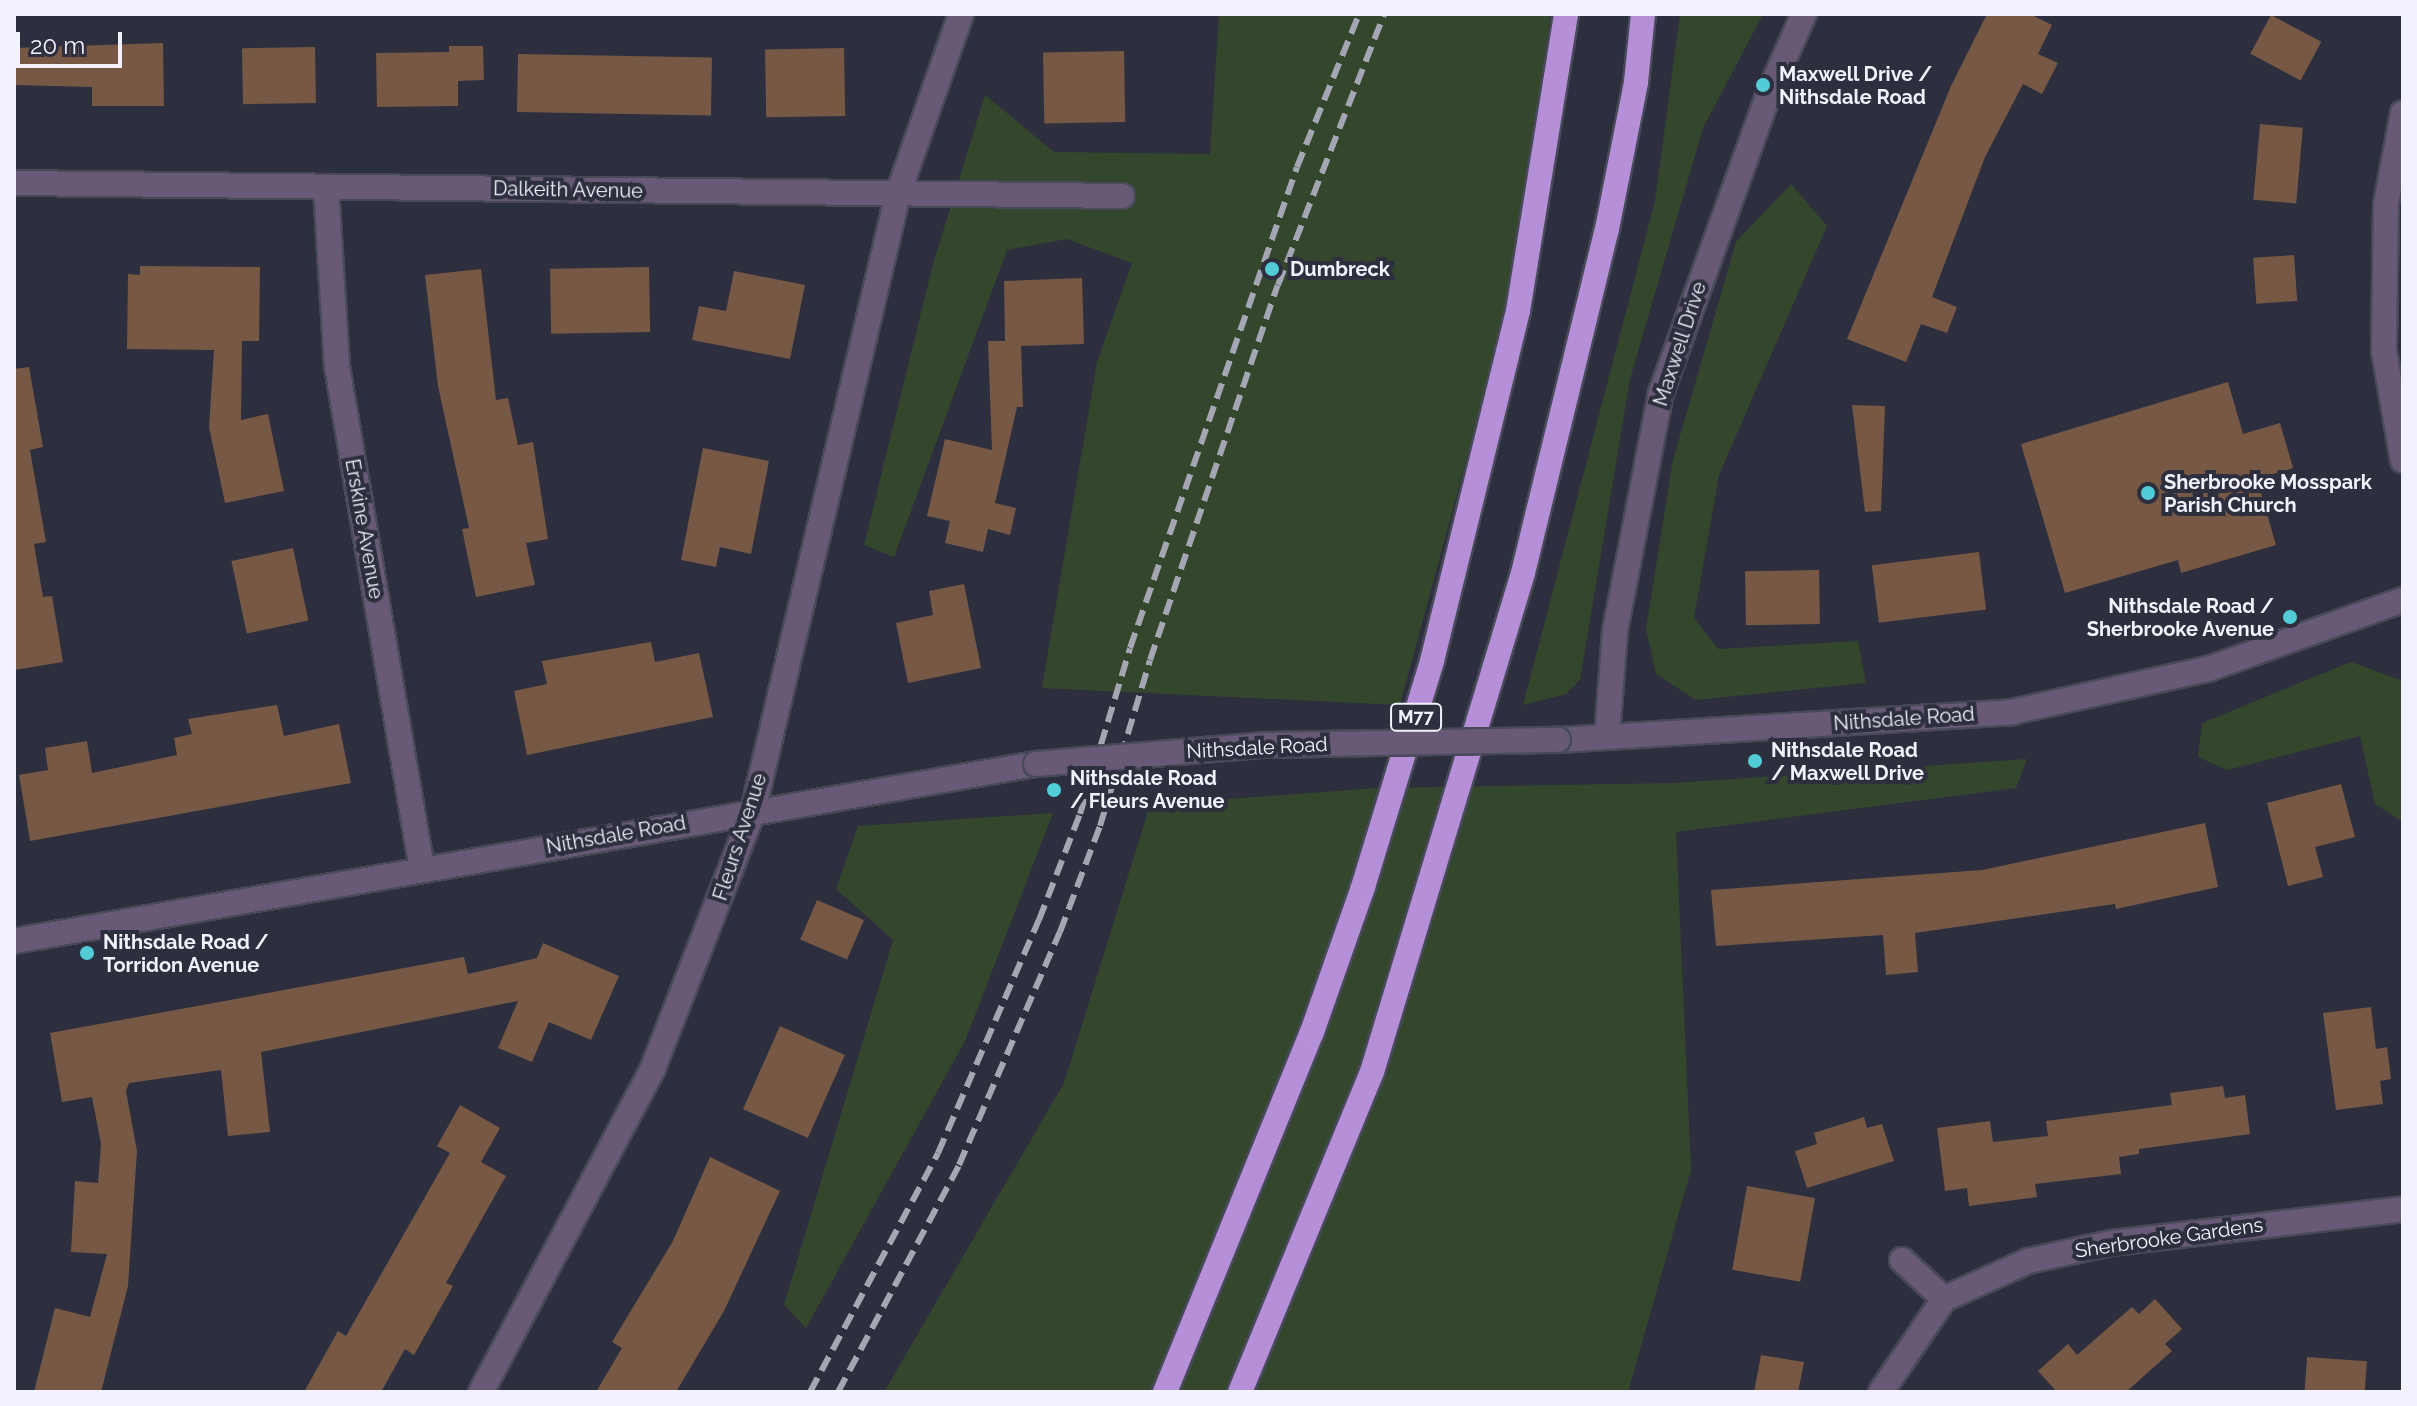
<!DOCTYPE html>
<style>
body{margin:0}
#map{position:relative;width:2417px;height:1406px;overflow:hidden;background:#2d2f3f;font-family:Raleway,sans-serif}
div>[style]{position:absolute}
.green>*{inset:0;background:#34472d}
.building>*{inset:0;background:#765844;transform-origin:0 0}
.roads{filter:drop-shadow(2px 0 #484a5a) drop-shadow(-2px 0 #484a5a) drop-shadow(0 2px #484a5a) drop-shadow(0 -2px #484a5a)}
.minor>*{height:24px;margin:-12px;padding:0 12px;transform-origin:12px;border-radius:12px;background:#685a77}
.highway>*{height:24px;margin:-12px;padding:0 12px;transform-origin:12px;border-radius:12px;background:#b590d9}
.rail>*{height:6px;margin-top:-3px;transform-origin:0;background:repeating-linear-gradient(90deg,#a5a6b3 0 16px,transparent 0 24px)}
.bridges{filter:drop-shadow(2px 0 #484a5a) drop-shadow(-2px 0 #484a5a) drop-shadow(0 2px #484a5a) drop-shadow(0 -2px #484a5a)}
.minor-bridge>*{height:24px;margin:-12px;padding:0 12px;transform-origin:12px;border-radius:12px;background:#685a77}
.dots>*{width:22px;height:22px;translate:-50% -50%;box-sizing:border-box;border:4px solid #2d2f3f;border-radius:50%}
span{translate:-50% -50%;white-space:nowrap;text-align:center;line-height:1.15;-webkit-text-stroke:8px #2d2f3f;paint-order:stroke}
.shield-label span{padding:2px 6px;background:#2d2f3f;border:2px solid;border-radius:6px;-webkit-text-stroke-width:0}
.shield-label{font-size:18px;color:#f1f2fd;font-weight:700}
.poi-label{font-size:20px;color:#f1f2fd;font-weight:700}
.left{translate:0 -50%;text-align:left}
.right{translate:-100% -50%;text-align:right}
.street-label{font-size:20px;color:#f1f2fd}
.frame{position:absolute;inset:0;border:16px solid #f1f2fd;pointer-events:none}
.scale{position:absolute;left:16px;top:32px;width:106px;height:36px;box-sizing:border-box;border:4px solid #f1f2fd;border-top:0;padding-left:10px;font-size:24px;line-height:28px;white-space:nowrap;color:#f1f2fd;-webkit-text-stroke:6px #2d2f3f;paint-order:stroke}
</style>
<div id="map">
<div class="green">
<div style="clip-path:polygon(1219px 14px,1551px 14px,1507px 309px,1400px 705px,1042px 688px,1097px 362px,1132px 263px,1067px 239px,1007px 250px,894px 557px,864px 545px,933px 264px,985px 95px,1054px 152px,1210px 154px)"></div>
<div style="clip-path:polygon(1680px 14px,1763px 14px,1703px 128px,1630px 379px,1580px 680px,1566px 694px,1523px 705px,1655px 201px)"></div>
<div style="clip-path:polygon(1791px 184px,1827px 226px,1719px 475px,1694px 618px,1718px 649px,1858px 641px,1866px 683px,1696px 700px,1656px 674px,1646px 629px,1673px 460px,1736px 242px)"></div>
<div style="clip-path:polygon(2351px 662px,2403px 681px,2403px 822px,2375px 804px,2360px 736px,2227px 770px,2198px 757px,2202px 723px)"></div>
<div style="clip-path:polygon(2027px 759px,2016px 788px,1676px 832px,1691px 1170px,1628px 1392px,884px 1392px,1064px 1083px,1150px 805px,1376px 788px,1675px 783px)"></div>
<div style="clip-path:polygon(1053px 813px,965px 1041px,806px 1328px,784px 1305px,893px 940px,836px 889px,858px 826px)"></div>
</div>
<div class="building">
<div style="clip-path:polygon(1987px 14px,2030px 14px,2052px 25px,2038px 54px,2058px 63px,2042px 94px,2023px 84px,1985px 157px,1932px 297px,1957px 307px,1947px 333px,1921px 324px,1906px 362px,1847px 339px,1951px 86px)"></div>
<div style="left:2271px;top:15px;width:57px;height:44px;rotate:28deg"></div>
<div style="clip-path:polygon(163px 43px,164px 106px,92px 106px,92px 87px,14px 85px,14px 48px)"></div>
<div style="clip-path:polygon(449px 46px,483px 46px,484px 80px,458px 81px,458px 106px,377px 107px,376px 53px,449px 52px)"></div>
<div style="left:315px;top:47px;width:56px;height:73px;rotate:89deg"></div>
<div style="left:844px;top:48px;width:68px;height:79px;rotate:89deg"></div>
<div style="left:1124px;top:51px;width:71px;height:81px;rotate:89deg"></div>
<div style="left:518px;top:54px;width:194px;height:58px;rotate:1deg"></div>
<div style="left:2260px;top:124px;width:43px;height:76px;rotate:5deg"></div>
<div style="left:2294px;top:255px;width:46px;height:41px;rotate:86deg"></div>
<div style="clip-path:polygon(140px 266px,260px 267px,259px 341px,242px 341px,241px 420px,268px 414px,284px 491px,225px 503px,209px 427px,214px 350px,127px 349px,128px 274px,140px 275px)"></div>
<div style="left:649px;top:267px;width:65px;height:99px;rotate:89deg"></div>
<div style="clip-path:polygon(481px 269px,496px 400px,508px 398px,518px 445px,533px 442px,548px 539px,526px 543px,535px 585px,476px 597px,462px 529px,469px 528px,438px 386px,425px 275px)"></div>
<div style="clip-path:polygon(734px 271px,805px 285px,790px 359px,692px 340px,699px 306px,726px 311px)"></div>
<div style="clip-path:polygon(1082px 278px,1084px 344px,1021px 346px,1023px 407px,1017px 407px,995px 503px,1016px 508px,1010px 535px,988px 529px,983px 552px,945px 543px,950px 521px,927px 516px,945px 439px,992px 450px,988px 341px,1005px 341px,1004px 281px)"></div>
<div style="clip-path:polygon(29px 367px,43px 447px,30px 450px,46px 542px,34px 544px,43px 597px,52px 596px,63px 662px,14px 670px,14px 369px)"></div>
<div style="clip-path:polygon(2228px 382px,2243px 434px,2280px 423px,2293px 468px,2257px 479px,2276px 545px,2181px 573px,2178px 560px,2065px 593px,2021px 444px)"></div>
<div style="clip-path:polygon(1852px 405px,1885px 406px,1881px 511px,1865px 512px)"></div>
<div style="clip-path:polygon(703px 448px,769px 461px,751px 554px,720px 547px,716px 567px,681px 560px)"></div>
<div style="left:293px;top:548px;width:74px;height:63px;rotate:78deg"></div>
<div style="left:1979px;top:552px;width:58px;height:108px;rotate:83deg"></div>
<div style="left:1819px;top:570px;width:54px;height:74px;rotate:89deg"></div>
<div style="clip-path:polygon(964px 584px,981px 668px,908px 683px,896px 623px,933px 615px,929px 591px)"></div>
<div style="clip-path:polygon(651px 642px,655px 662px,699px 653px,713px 717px,527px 755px,514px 691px,547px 684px,542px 661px)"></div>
<div style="clip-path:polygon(277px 705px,284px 736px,339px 724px,351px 783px,30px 841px,19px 775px,48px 770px,45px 748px,87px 741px,92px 773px,177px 755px,174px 738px,192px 734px,188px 719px)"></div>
<div style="clip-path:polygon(2341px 784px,2355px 837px,2315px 847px,2323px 877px,2288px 886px,2267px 803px)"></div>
<div style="clip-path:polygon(2205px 823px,2218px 887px,2116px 909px,2115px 904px,1915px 933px,1918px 972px,1886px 975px,1883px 935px,1716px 946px,1711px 890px,1982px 870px)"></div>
<div style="left:817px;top:900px;width:51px;height:43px;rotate:23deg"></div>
<div style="clip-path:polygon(543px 943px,619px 976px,591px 1040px,549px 1022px,532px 1062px,498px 1048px,518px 1001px,261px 1052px,270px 1132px,228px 1136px,221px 1070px,129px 1083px,126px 1091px,137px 1151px,128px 1286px,101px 1392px,34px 1392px,55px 1308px,90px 1317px,107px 1254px,71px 1252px,75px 1181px,98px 1183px,101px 1144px,92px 1097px,62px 1102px,50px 1033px,464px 957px,468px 974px,537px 958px)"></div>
<div style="clip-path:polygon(2371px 1007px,2376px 1049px,2387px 1047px,2391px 1079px,2380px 1081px,2383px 1104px,2336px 1110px,2323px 1013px)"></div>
<div style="left:780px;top:1026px;width:71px;height:91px;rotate:24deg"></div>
<div style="clip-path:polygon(2223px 1086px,2225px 1098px,2245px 1095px,2250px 1134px,2139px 1149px,2139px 1154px,2119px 1157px,2121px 1174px,2035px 1184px,2037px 1197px,1969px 1206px,1967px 1188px,1945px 1191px,1937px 1128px,1990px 1121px,1993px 1142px,2048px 1136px,2046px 1121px,2172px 1105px,2170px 1093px)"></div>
<div style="clip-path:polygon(460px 1105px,500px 1128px,481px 1162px,506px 1176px,446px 1283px,453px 1286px,414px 1355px,405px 1349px,381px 1392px,304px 1392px,338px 1331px,346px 1336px,450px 1153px,437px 1146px)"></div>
<div style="clip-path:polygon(1864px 1117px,1867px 1128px,1882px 1124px,1894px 1161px,1807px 1188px,1795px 1151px,1817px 1144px,1814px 1133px)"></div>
<div style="clip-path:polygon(710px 1157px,780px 1191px,724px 1311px,676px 1392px,596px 1392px,622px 1348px,612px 1342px,673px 1241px)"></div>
<div style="left:1747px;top:1186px;width:69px;height:85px;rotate:10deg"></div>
<div style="clip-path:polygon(2155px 1299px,2182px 1329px,2165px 1344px,2172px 1351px,2126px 1392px,2057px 1392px,2038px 1371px,2068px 1344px,2077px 1355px,2132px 1307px,2139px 1314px)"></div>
<div style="clip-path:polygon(1761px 1355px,1804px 1362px,1798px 1392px,1754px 1392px)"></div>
<div style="left:2307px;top:1357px;width:60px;height:35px;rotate:4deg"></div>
</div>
<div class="roads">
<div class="minor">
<div style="left:2403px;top:113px;width:93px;rotate:100.6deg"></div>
<div style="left:2386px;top:204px;width:147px;rotate:90.8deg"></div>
<div style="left:2384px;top:351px;width:111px;rotate:80.1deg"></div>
<div style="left:14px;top:183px;width:1108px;rotate:0.67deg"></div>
<div style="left:326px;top:187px;width:179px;rotate:86.5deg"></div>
<div style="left:337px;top:366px;width:510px;rotate:80.41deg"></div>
<div style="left:1607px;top:737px;width:106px;rotate:-85.7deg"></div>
<div style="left:1615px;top:631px;width:242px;rotate:-79.1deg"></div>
<div style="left:1661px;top:393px;width:317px;rotate:-70.2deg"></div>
<div style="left:1768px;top:95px;width:89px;rotate:-66deg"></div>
<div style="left:1558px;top:740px;width:455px;rotate:-3.5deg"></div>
<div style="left:2012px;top:712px;width:201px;rotate:-12.4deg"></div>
<div style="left:2208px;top:669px;width:207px;rotate:-19.5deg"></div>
<div style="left:14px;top:941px;width:1037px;rotate:-9.83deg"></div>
<div style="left:1902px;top:1260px;width:57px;rotate:42.9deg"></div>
<div style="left:481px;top:1392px;width:367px;rotate:-62deg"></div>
<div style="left:653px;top:1068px;width:276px;rotate:-68.7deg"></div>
<div style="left:753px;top:811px;width:634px;rotate:-76.78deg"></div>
<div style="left:898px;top:194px;width:191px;rotate:-70.7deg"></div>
<div style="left:1881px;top:1392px;width:112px;rotate:-55.9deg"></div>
<div style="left:1944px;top:1299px;width:92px;rotate:-24.3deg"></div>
<div style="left:2028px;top:1261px;width:85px;rotate:-12.2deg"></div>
<div style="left:2111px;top:1243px;width:294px;rotate:-6.6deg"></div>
</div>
<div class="highway">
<div style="left:1165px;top:1392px;width:389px;rotate:-67.8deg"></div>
<div style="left:1312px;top:1032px;width:154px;rotate:-70.6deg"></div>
<div style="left:1363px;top:887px;width:236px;rotate:-73deg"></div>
<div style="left:1432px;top:661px;width:360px;rotate:-76.2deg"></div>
<div style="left:1518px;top:311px;width:301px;rotate:-80.8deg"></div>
<div style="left:1240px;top:1392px;width:346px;rotate:-67.6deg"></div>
<div style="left:1372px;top:1072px;width:521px;rotate:-73.16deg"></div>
<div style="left:1523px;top:573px;width:354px;rotate:-76.3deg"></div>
<div style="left:1607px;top:229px;width:150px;rotate:-78.8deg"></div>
<div style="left:1636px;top:82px;width:68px;rotate:-84.1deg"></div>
</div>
</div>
<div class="rail">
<div style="left:810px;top:1392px;width:271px;rotate:-61.8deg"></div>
<div style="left:938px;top:1153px;width:254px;rotate:-66.6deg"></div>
<div style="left:1039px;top:920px;width:114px;rotate:-68.9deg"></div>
<div style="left:1080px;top:814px;width:173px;rotate:-73.2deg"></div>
<div style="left:1130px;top:648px;width:509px;rotate:-70.85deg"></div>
<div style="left:1297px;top:167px;width:165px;rotate:-67.9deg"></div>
<div style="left:838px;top:1392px;width:257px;rotate:-61.9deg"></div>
<div style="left:959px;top:1165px;width:254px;rotate:-66.6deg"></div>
<div style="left:1060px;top:932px;width:113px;rotate:-69.3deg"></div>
<div style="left:1100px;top:826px;width:173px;rotate:-73.2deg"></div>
<div style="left:1150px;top:660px;width:396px;rotate:-71.2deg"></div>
<div style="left:1278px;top:285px;width:291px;rotate:-68.6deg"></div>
</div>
<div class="bridges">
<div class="minor-bridge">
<div style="left:1036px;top:764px;width:229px;rotate:-4.8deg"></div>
<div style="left:1264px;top:745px;width:294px;rotate:-1deg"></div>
</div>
</div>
<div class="dots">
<div style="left:1763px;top:85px;background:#52ccd6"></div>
<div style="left:1272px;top:269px;background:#52ccd6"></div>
<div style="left:2148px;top:493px;background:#52ccd6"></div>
<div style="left:2290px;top:617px;background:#52ccd6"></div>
<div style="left:1755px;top:761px;background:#52ccd6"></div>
<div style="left:1054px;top:790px;background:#52ccd6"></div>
<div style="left:87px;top:953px;background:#52ccd6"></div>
</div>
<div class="shield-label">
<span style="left:1416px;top:717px">M77</span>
</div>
<div class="poi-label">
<span class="left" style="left:1779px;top:86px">Maxwell Drive /<br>Nithsdale Road</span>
<span class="left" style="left:1290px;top:269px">Dumbreck</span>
<span class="left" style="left:2164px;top:494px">Sherbrooke Mosspark<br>Parish Church</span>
<span class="right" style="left:2274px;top:618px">Nithsdale Road /<br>Sherbrooke Avenue</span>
<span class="left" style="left:1771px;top:762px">Nithsdale Road<br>/ Maxwell Drive</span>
<span class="left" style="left:1070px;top:790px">Nithsdale Road<br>/ Fleurs Avenue</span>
<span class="left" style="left:103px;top:954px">Nithsdale Road /<br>Torridon Avenue</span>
</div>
<div class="street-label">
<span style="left:568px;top:190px;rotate:1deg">Dalkeith Avenue</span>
<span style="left:1680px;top:344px;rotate:-72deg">Maxwell Drive</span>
<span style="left:364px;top:529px;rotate:80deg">Erskine Avenue</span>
<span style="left:1904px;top:719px;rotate:-4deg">Nithsdale Road</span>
<span style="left:1257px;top:748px;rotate:-3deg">Nithsdale Road</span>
<span style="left:616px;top:835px;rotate:-10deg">Nithsdale Road</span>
<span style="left:740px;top:837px;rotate:-72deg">Fleurs Avenue</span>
<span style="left:2169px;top:1238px;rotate:-8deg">Sherbrooke Gardens</span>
</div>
<div class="frame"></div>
<div class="scale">20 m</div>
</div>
